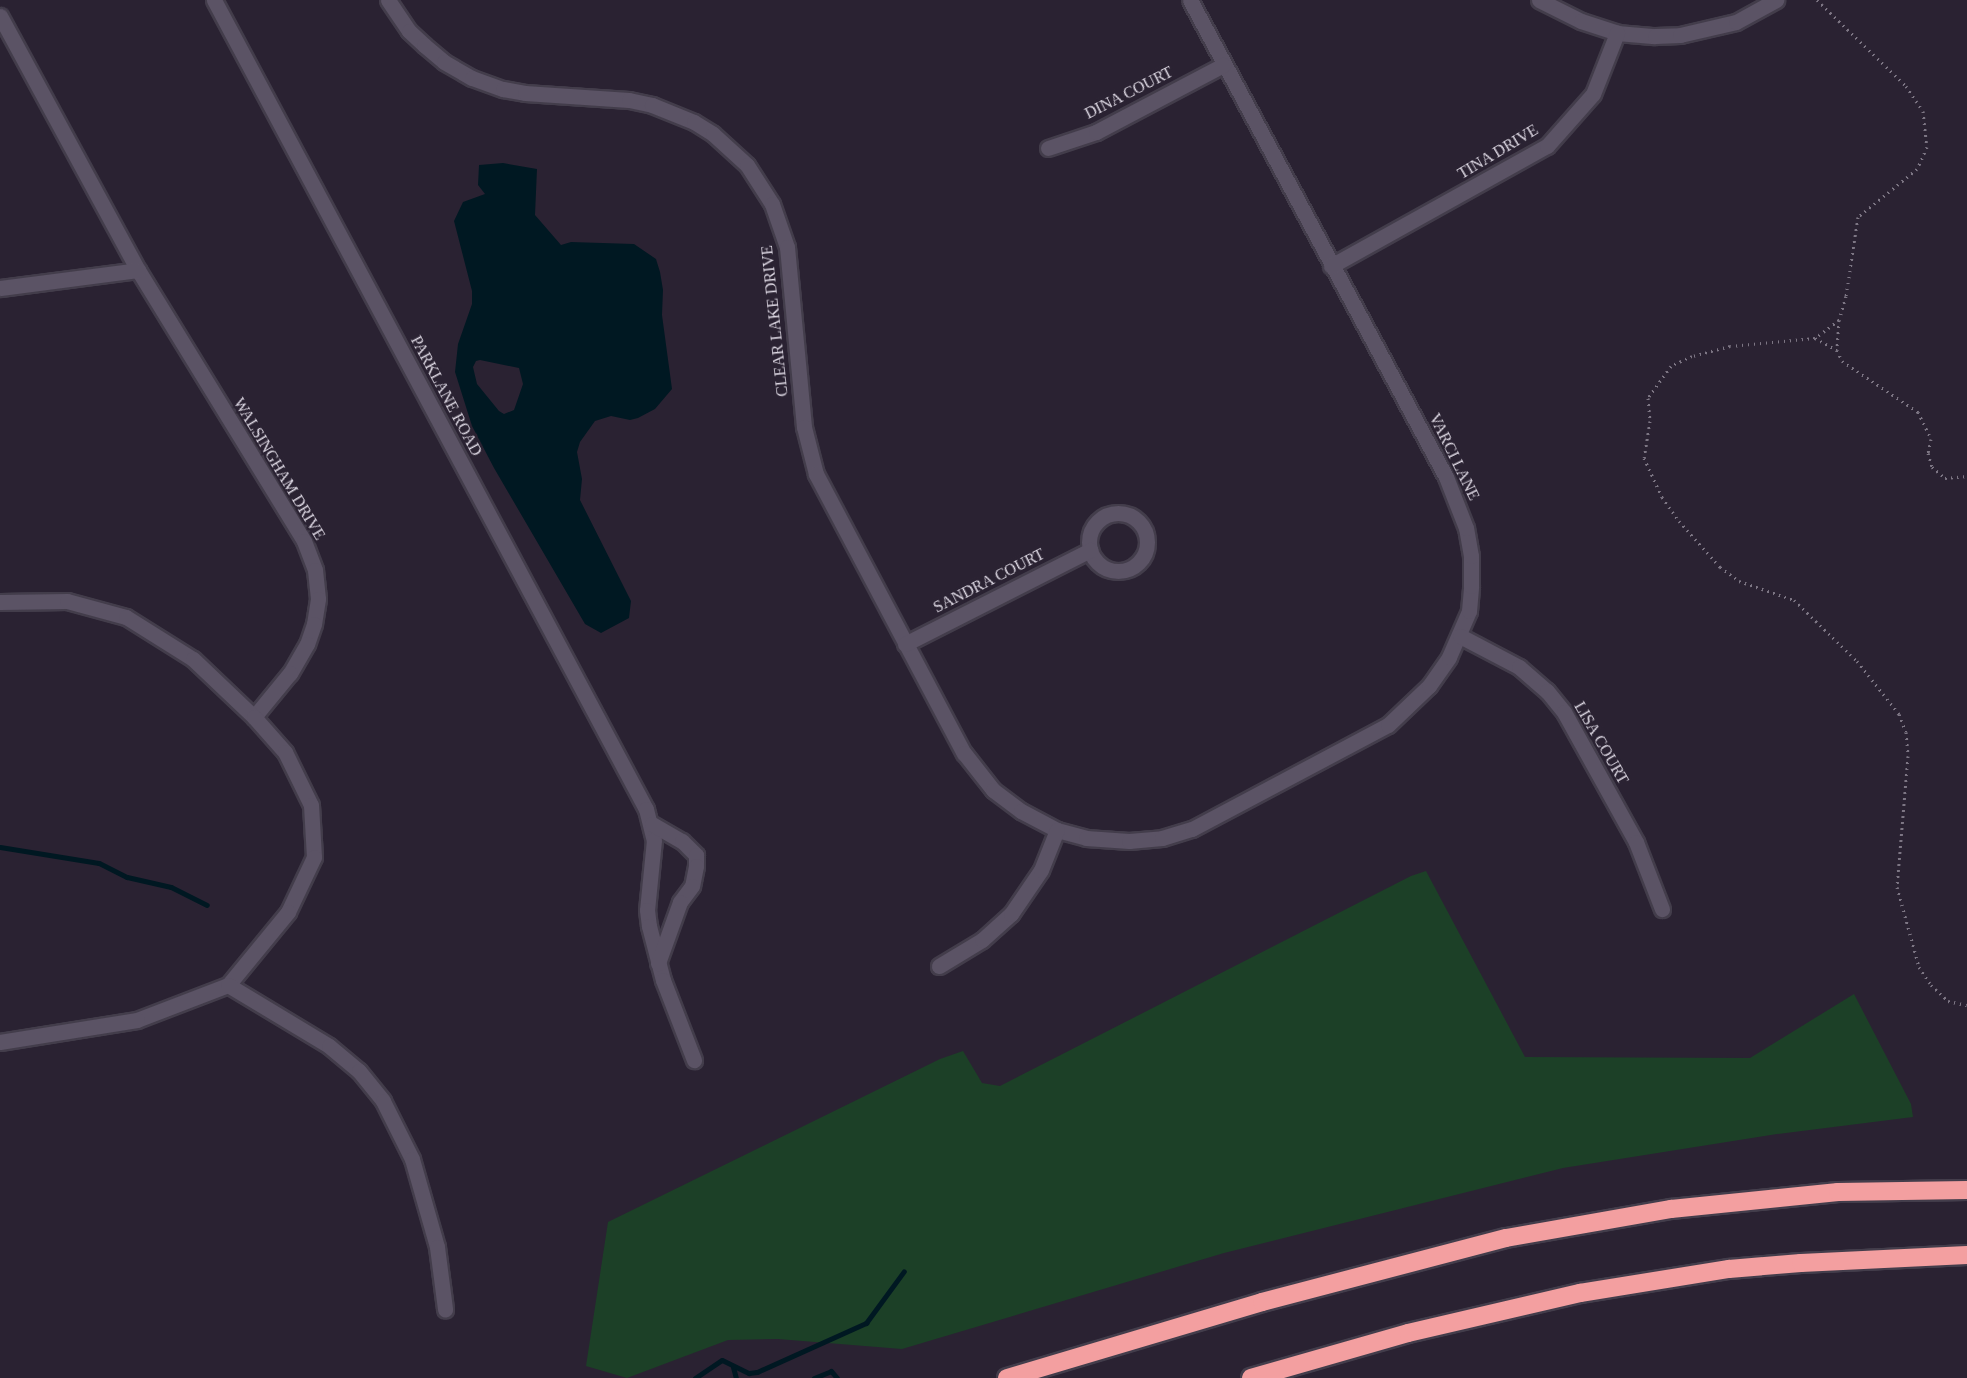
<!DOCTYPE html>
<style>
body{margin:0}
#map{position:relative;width:1967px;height:1378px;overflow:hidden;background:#2a2232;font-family:"Times New Roman",serif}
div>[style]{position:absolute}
.green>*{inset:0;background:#1c4027}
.water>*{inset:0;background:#001822}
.stream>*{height:5px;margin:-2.5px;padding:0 2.5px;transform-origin:2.5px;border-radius:2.5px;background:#001822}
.path>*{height:3px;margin-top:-1.5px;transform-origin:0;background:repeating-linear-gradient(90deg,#7d7684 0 1.5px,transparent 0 6px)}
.roads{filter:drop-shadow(2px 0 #433d4b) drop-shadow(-2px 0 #433d4b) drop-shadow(0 2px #433d4b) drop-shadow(0 -2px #433d4b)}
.minor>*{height:15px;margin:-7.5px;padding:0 7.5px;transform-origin:7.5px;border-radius:7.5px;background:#5b5365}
.minor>.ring{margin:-7.5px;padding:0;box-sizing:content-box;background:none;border:15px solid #5b5365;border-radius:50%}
.highway>*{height:18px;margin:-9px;padding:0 9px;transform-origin:9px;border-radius:9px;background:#f39fa0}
span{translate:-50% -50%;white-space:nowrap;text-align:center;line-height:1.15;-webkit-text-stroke:4.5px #2a2232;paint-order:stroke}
.street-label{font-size:16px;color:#dfdae5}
</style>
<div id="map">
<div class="green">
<div style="clip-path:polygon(1426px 871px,1525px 1057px,1750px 1058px,1854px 994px,1911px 1104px,1913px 1117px,1777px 1134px,1563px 1168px,1224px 1253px,902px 1349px,778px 1339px,728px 1340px,627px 1378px,586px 1366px,608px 1222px,940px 1059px,963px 1051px,982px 1083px,1000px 1086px,1411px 876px)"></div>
</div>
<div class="water">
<div style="clip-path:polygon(evenodd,503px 163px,537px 169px,535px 215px,561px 245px,571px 242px,634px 244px,656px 259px,660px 272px,663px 290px,662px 315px,672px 389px,655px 409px,638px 418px,630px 420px,611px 416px,595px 421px,580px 442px,577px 452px,582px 479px,580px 500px,631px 601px,629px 618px,601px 633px,585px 624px,494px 468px,472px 426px,455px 372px,458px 344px,472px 304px,472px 291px,454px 221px,463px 202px,485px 194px,478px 185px,479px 165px,503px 163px,480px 360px,519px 368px,523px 384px,514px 410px,504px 414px,499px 411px,477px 384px,473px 367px,476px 361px,480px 360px)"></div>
</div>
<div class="stream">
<div style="left:0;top:847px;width:100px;rotate:9.2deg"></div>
<div style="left:99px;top:863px;width:31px;rotate:27deg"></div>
<div style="left:127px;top:877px;width:45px;rotate:12.8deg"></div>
<div style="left:171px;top:887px;width:40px;rotate:26.6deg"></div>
<div style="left:733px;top:1367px;width:11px;rotate:75deg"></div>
<div style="left:695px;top:1378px;width:32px;rotate:-34deg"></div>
<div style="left:722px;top:1360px;width:30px;rotate:26deg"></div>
<div style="left:749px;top:1373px;width:8px;rotate:-7deg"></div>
<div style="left:757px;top:1372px;width:120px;rotate:-24.2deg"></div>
<div style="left:866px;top:1323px;width:64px;rotate:-53.8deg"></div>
<div style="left:814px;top:1378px;width:18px;rotate:-22deg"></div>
<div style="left:831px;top:1371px;width:9px;rotate:49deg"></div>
</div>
<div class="path">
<div style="left:1817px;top:0;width:124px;rotate:44deg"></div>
<div style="left:1906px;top:86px;width:30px;rotate:56deg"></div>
<div style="left:1923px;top:111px;width:36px;rotate:84deg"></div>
<div style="left:1927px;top:147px;width:24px;rotate:114deg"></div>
<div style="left:1917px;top:169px;width:76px;rotate:140.9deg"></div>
<div style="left:1858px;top:217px;width:80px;rotate:98.6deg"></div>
<div style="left:1846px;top:296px;width:25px;rotate:106deg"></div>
<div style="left:1839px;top:320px;width:30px;rotate:143deg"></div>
<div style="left:1815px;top:338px;width:85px;rotate:174.6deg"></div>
<div style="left:1730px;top:346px;width:39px;rotate:165deg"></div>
<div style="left:1692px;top:356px;width:23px;rotate:155deg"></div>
<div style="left:1671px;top:366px;width:39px;rotate:126deg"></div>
<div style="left:1648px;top:398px;width:23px;rotate:85deg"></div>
<div style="left:1650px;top:421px;width:37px;rotate:99deg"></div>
<div style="left:1644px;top:458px;width:43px;rotate:65.2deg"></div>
<div style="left:1662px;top:497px;width:29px;rotate:55deg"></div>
<div style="left:1679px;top:521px;width:62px;rotate:48.3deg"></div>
<div style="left:1720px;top:567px;width:24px;rotate:36deg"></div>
<div style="left:1739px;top:581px;width:58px;rotate:19.1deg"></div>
<div style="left:1794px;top:600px;width:88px;rotate:44.1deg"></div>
<div style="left:1857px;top:661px;width:68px;rotate:51.6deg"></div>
<div style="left:1899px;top:714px;width:19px;rotate:69deg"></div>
<div style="left:1906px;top:732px;width:24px;rotate:85deg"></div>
<div style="left:1908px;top:756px;width:131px;rotate:94.8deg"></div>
<div style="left:1897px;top:887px;width:83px;rotate:74.6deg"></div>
<div style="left:1919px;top:967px;width:22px;rotate:56deg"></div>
<div style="left:1931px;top:985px;width:23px;rotate:43deg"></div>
<div style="left:1948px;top:1001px;width:19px;rotate:12deg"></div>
<div style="left:1839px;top:320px;width:30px;rotate:94deg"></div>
<div style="left:1837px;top:350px;width:12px;rotate:66deg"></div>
<div style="left:1842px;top:361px;width:92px;rotate:33.9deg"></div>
<div style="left:1918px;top:412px;width:30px;rotate:64deg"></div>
<div style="left:1931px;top:439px;width:14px;rotate:102deg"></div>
<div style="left:1928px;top:453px;width:15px;rotate:74deg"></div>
<div style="left:1932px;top:467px;width:17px;rotate:40deg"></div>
<div style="left:1945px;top:478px;width:22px;rotate:-5deg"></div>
<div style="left:1815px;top:338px;width:25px;rotate:29deg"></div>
</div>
<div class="roads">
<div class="minor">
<div style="left:214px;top:0;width:917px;rotate:61.9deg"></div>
<div style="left:646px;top:809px;width:32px;rotate:76deg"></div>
<div style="left:654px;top:840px;width:70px;rotate:95.7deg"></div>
<div style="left:647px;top:910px;width:16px;rotate:83deg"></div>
<div style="left:649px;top:926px;width:56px;rotate:75.5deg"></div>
<div style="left:663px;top:980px;width:86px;rotate:68.8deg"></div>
<div style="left:388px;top:0;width:37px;rotate:56deg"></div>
<div style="left:409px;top:31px;width:21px;rotate:43deg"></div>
<div style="left:424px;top:45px;width:26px;rotate:40deg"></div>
<div style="left:444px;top:62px;width:32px;rotate:30deg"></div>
<div style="left:472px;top:78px;width:33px;rotate:20deg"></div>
<div style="left:503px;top:89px;width:22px;rotate:10deg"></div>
<div style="left:525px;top:93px;width:104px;rotate:3.9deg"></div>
<div style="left:629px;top:100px;width:24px;rotate:12deg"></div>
<div style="left:652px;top:105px;width:45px;rotate:22deg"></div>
<div style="left:694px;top:122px;width:22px;rotate:32deg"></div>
<div style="left:713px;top:134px;width:46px;rotate:42.4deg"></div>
<div style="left:747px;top:165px;width:46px;rotate:57.3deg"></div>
<div style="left:772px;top:204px;width:46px;rotate:70.8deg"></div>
<div style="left:787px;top:247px;width:181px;rotate:84.6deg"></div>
<div style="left:804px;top:427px;width:49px;rotate:75.7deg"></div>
<div style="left:816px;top:474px;width:316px;rotate:62.1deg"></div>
<div style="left:964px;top:753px;width:47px;rotate:51.9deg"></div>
<div style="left:993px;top:790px;width:35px;rotate:37deg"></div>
<div style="left:1021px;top:811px;width:41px;rotate:27.8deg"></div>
<div style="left:1057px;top:830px;width:30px;rotate:15deg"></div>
<div style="left:1086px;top:838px;width:43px;rotate:4deg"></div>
<div style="left:1129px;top:841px;width:33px;rotate:-5deg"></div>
<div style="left:1162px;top:838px;width:31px;rotate:-17deg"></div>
<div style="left:1192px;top:829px;width:222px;rotate:-28deg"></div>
<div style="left:1388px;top:725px;width:57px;rotate:-43.6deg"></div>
<div style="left:1429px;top:686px;width:35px;rotate:-55deg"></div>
<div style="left:1449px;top:657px;width:50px;rotate:-66.5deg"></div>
<div style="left:1469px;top:611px;width:25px;rotate:-85deg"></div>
<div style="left:1471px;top:586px;width:30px;rotate:-90deg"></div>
<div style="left:1471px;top:556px;width:28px;rotate:-100deg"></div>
<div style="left:1466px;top:528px;width:55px;rotate:-111.4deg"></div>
<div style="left:1446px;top:477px;width:541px;rotate:-118.22deg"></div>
<div style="left:1539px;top:0;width:47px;rotate:26.6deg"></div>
<div style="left:1581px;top:21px;width:38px;rotate:18deg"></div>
<div style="left:1617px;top:33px;width:38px;rotate:5deg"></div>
<div style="left:1655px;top:36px;width:25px;rotate:-2deg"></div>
<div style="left:1680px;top:35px;width:57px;rotate:-13.1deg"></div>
<div style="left:1736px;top:22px;width:46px;rotate:-28.8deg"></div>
<div style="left:0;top:16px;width:289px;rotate:61.5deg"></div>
<div style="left:138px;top:270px;width:318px;rotate:58.5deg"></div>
<div style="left:304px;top:541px;width:31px;rotate:69deg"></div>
<div style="left:315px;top:570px;width:29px;rotate:84deg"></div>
<div style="left:318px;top:599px;width:25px;rotate:99deg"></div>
<div style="left:314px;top:624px;width:21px;rotate:109deg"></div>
<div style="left:307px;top:644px;width:34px;rotate:120deg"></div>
<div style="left:290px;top:673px;width:57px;rotate:129.3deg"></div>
<div style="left:1048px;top:148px;width:51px;rotate:-18.4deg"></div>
<div style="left:1096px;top:132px;width:144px;rotate:-27.8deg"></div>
<div style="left:1331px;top:266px;width:247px;rotate:-29.1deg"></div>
<div style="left:1547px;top:146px;width:69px;rotate:-48.5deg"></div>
<div style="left:1593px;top:94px;width:66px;rotate:-68.5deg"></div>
<div style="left:0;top:288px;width:139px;rotate:-7.4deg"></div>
<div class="ring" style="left:1089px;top:513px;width:43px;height:43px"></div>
<div style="left:0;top:602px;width:67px;rotate:-0.9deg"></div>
<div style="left:67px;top:601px;width:61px;rotate:15.2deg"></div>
<div style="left:126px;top:617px;width:79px;rotate:32.1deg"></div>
<div style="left:193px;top:659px;width:84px;rotate:43.6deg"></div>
<div style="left:254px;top:717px;width:47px;rotate:48.5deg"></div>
<div style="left:285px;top:752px;width:59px;rotate:63.9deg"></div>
<div style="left:311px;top:805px;width:52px;rotate:86.7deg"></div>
<div style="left:314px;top:857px;width:61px;rotate:115.3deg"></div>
<div style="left:288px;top:912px;width:94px;rotate:129.4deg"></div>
<div style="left:228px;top:985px;width:97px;rotate:159deg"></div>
<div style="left:137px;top:1020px;width:139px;rotate:170.9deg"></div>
<div style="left:1460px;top:636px;width:67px;rotate:27.7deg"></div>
<div style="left:1519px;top:667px;width:37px;rotate:41deg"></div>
<div style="left:1547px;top:691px;width:27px;rotate:51deg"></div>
<div style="left:1564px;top:712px;width:149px;rotate:61deg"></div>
<div style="left:1636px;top:842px;width:72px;rotate:68.8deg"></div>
<div style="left:905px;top:644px;width:208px;rotate:-26.9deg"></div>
<div style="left:652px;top:824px;width:34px;rotate:30deg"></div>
<div style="left:682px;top:841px;width:20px;rotate:45deg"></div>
<div style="left:696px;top:855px;width:11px;rotate:90deg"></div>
<div style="left:696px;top:866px;width:20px;rotate:101deg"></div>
<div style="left:692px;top:886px;width:20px;rotate:127deg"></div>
<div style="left:680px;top:902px;width:65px;rotate:109.8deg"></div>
<div style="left:939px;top:966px;width:50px;rotate:-31.2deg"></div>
<div style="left:982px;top:940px;width:39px;rotate:-42deg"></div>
<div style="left:1011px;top:914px;width:53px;rotate:-55.7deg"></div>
<div style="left:1041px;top:870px;width:43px;rotate:-68.2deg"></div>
<div style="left:228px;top:985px;width:118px;rotate:31.1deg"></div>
<div style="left:329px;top:1046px;width:39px;rotate:40deg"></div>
<div style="left:359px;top:1071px;width:38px;rotate:51deg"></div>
<div style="left:383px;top:1101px;width:65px;rotate:63.4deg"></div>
<div style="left:412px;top:1159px;width:91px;rotate:74.1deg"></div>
<div style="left:437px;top:1247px;width:63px;rotate:82.6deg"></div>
</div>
<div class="highway">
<div style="left:1007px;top:1378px;width:266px;rotate:-16.6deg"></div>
<div style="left:1262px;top:1302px;width:252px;rotate:-14.7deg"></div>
<div style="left:1506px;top:1238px;width:168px;rotate:-10deg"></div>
<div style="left:1671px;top:1209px;width:168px;rotate:-5.8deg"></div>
<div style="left:1838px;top:1192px;width:129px;rotate:-0.9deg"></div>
<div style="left:1251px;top:1378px;width:163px;rotate:-16deg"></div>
<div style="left:1408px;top:1333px;width:177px;rotate:-13.1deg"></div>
<div style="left:1580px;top:1293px;width:151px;rotate:-9.2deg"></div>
<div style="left:1729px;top:1269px;width:72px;rotate:-4.8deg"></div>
<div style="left:1801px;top:1263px;width:166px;rotate:-2.8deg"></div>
</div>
</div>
<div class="street-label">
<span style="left:1129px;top:93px;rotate:-27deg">DINA COURT</span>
<span style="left:1498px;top:152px;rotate:-31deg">TINA DRIVE</span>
<span style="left:775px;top:321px;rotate:-96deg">CLEAR LAKE DRIVE</span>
<span style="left:446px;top:396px;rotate:62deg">PARKLANE ROAD</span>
<span style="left:1454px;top:457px;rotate:64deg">VARCI LANE</span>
<span style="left:279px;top:469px;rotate:59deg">WALSINGHAM DRIVE</span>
<span style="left:989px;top:581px;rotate:-27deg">SANDRA COURT</span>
<span style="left:1601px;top:743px;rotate:60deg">LISA COURT</span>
</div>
</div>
